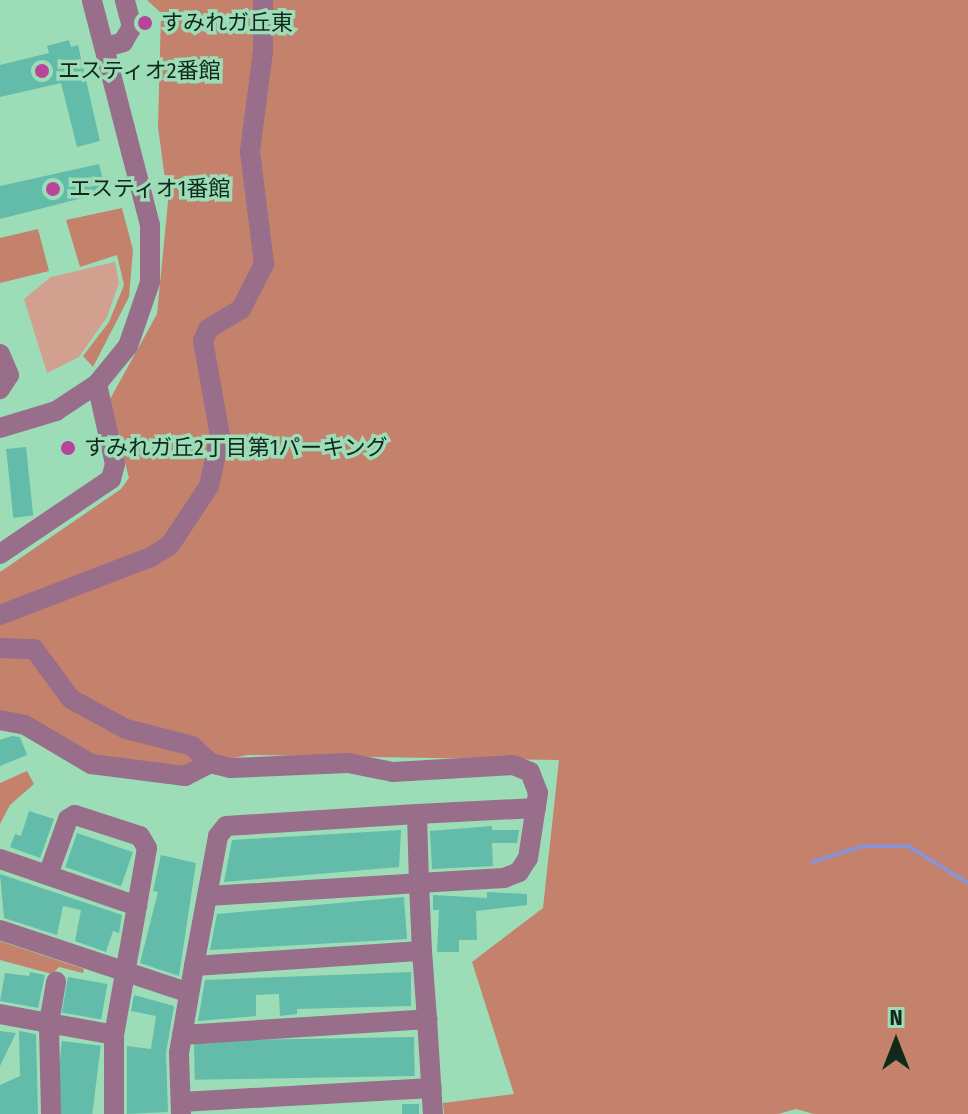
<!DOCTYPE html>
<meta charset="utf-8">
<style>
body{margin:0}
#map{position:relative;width:968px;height:1114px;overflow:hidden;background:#9cddb8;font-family:"Fira Sans Condensed","Noto Sans JP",sans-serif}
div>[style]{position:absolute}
.green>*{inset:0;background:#d2a08f}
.forest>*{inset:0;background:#c4816b}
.stream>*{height:4px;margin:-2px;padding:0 2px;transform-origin:2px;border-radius:2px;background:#8c93d0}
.building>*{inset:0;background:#63bba9;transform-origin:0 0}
.minor>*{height:20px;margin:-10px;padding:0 10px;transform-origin:10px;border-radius:10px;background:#986e8a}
.dots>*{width:22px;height:22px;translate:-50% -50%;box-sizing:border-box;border:4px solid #9cddb8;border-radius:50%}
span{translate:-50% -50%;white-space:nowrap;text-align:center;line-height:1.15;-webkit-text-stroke:7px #9cddb8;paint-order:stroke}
.poi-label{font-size:22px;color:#0f2a1c}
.left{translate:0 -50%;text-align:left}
.north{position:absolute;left:856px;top:1002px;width:80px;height:80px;-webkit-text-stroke:6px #9cddb8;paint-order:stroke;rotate:0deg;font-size:22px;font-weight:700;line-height:32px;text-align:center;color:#0f2a1c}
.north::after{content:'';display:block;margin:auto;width:28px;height:36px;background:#0f2a1c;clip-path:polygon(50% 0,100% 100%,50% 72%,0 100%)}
</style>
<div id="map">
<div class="green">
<div style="clip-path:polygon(115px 262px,119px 283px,107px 317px,79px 357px,47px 373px,24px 299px,51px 277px)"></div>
</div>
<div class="forest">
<div style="clip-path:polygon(147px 0,968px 0,968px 1114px,814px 1114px,796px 1109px,778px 1114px,444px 1114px,443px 1103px,514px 1094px,472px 962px,543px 908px,559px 760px,248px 755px,189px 767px,86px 757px,22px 714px,0 715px,0 572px,121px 489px,129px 478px,109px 401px,157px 314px,168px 202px,158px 127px,161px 13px)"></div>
<div style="clip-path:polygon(122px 208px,133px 250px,129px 297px,93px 367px,83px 356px,109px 322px,124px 285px,117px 255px,80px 267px,66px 220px)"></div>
<div style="clip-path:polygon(38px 229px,49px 271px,0 283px,0 238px)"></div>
<div style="clip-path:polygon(27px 771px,34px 784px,10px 805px,0 824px,0 783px)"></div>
<div style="clip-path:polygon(0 941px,84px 969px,83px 973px,59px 967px,52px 974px,0 960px)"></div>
</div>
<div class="stream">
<div style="left:812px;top:862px;width:53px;rotate:-17.4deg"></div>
<div style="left:863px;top:846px;width:45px"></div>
<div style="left:908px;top:846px;width:70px;rotate:31.7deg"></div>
</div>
<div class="building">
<div style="clip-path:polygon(69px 40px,71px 47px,78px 45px,100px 141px,77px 147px,61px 83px,0 97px,0 65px,49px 53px,47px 46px)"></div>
<div style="clip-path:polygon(99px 164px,106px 192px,0 219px,0 186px)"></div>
<div style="left:26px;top:447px;width:69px;height:20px;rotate:84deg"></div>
<div style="clip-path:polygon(12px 736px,20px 737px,27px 755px,0 766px,0 740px)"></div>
<div style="clip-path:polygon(29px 811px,54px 819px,40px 858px,10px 847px,15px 834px,21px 836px)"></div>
<div style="clip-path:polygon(492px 826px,492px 830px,519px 830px,517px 843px,492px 843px,493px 866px,432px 869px,430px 831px)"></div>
<div style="clip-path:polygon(401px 830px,399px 867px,224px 882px,232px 840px)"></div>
<div style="left:77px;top:833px;width:59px;height:36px;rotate:19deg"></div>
<div style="clip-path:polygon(161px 855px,196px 863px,179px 976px,140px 963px,158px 892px,153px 891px)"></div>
<div style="clip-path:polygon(0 874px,122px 915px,119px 933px,113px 931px,106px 952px,75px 941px,81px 910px,63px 906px,57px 935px,4px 918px)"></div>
<div style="clip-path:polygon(487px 892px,527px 894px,527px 905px,476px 911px,477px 940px,459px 940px,459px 952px,437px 952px,439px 910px,433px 910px,433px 895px,487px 898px)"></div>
<div style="clip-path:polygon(404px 897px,407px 939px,210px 950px,217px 914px)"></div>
<div style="clip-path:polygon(30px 972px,45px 975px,38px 1008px,0 1001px,5px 973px,29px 976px)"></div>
<div style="clip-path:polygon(411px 972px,411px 1006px,297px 1009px,297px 1014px,280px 1016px,279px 994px,256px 995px,256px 1016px,198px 1021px,205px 980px)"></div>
<div style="left:68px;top:977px;width:40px;height:36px;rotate:10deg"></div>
<div style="clip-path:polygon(134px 995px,174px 1006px,166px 1053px,168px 1112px,127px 1114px,127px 1046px,151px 1049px,156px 1016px,131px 1011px)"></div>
<div style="clip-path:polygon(0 1031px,16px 1033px,0 1066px)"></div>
<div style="clip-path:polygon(19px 1031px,36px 1034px,38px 1114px,0 1114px,0 1085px,20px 1076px)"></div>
<div style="left:414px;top:1037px;width:39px;height:220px;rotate:89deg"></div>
<div style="left:62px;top:1041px;width:39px;height:73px;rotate:7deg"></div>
<div style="left:402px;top:1104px;width:17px;height:10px"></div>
</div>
<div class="minor">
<div style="left:106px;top:47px;width:18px;rotate:-16deg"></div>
<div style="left:123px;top:42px;width:17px;rotate:-59deg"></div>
<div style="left:132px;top:27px;width:28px;rotate:-105deg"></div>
<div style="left:0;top:354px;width:23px;rotate:67deg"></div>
<div style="left:9px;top:375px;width:17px;rotate:123deg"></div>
<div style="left:0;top:428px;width:59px;rotate:-16.9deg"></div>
<div style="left:56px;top:411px;width:49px;rotate:-33.4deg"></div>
<div style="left:97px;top:384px;width:49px;rotate:-50.8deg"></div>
<div style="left:128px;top:346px;width:68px;rotate:-71deg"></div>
<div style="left:150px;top:282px;width:57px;rotate:-90deg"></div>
<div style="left:150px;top:225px;width:232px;rotate:-104.5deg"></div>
<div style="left:0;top:554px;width:134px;rotate:-34deg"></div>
<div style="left:111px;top:479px;width:16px;rotate:-75deg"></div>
<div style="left:115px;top:464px;width:82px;rotate:-102.7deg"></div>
<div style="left:0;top:615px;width:162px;rotate:-21deg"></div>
<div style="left:151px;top:557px;width:22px;rotate:-32deg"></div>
<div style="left:170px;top:545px;width:71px;rotate:-56.5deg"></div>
<div style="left:209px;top:486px;width:51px;rotate:-77.6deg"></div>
<div style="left:220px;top:436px;width:97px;rotate:-100.1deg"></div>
<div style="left:203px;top:341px;width:13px;rotate:-67deg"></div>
<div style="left:208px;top:329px;width:39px;rotate:-31deg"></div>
<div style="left:241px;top:309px;width:51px;rotate:-62.9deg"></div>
<div style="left:264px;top:264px;width:114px;rotate:-97.1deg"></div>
<div style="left:250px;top:151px;width:101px;rotate:-82.6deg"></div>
<div style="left:263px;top:51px;width:51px;rotate:-90deg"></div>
<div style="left:0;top:648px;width:34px;rotate:2deg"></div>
<div style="left:34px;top:649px;width:62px;rotate:53.5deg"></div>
<div style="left:71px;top:699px;width:63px;rotate:28.6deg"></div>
<div style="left:126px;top:729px;width:68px;rotate:14.4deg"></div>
<div style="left:192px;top:746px;width:25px;rotate:43deg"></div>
<div style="left:210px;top:763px;width:21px;rotate:14deg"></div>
<div style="left:230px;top:768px;width:118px;rotate:-2.4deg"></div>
<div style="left:348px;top:763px;width:46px;rotate:11.3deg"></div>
<div style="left:393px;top:772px;width:120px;rotate:-3.3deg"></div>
<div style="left:513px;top:765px;width:18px;rotate:22deg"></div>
<div style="left:530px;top:772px;width:22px;rotate:69deg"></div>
<div style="left:538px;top:793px;width:66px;rotate:98.7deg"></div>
<div style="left:528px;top:858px;width:17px;rotate:123deg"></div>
<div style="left:519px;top:872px;width:16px;rotate:158deg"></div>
<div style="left:504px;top:878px;width:85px;rotate:176.6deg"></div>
<div style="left:419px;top:883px;width:68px;rotate:87.5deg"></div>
<div style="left:0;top:720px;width:25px;rotate:11deg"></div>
<div style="left:25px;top:725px;width:77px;rotate:30.6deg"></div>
<div style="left:91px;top:764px;width:95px;rotate:7.3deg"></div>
<div style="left:185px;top:776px;width:28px;rotate:-27deg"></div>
<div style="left:0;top:859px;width:145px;rotate:18.9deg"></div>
<div style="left:137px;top:906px;width:131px;rotate:100.1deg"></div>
<div style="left:114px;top:1035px;width:79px;rotate:90deg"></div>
<div style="left:48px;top:875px;width:59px;rotate:-70.3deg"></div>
<div style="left:68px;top:819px;width:8px;rotate:-30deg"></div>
<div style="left:75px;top:815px;width:68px;rotate:17.9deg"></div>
<div style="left:140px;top:836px;width:14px;rotate:60deg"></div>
<div style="left:147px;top:848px;width:59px;rotate:99.8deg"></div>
<div style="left:208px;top:896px;width:211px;rotate:-3.5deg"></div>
<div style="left:419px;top:883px;width:69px;rotate:-91.7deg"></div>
<div style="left:417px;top:814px;width:119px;rotate:-2.9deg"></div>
<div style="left:0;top:930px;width:199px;rotate:18.4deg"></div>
<div style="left:194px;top:966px;width:132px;rotate:-79.5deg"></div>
<div style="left:218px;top:836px;width:13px;rotate:-51deg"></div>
<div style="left:226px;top:826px;width:191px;rotate:-3.6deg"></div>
<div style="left:0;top:1014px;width:116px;rotate:10.4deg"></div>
<div style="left:182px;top:1035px;width:246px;rotate:-3.7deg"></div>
<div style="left:427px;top:1019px;width:95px;rotate:86.4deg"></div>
<div style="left:181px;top:1102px;width:251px;rotate:-3.2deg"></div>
<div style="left:51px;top:1114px;width:91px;rotate:-91.3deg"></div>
<div style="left:49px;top:1023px;width:42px;rotate:-80.3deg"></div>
<div style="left:181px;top:1114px;width:61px;rotate:-91.9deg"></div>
<div style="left:179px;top:1053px;width:88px;rotate:-80.2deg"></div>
<div style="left:194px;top:966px;width:228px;rotate:-3.8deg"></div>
<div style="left:422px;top:951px;width:68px;rotate:85.8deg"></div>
</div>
<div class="dots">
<div style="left:145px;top:23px;background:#b9449c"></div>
<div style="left:42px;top:71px;background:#b9449c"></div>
<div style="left:53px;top:189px;background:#b9449c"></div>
<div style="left:68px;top:448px;background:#b9449c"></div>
</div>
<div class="poi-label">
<span class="left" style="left:161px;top:23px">すみれガ丘東</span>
<span class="left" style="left:58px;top:71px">エスティオ2番館</span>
<span class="left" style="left:69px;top:189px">エスティオ1番館</span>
<span class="left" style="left:84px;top:448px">すみれガ丘2丁目第1パーキング</span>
</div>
<div class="north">N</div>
</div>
